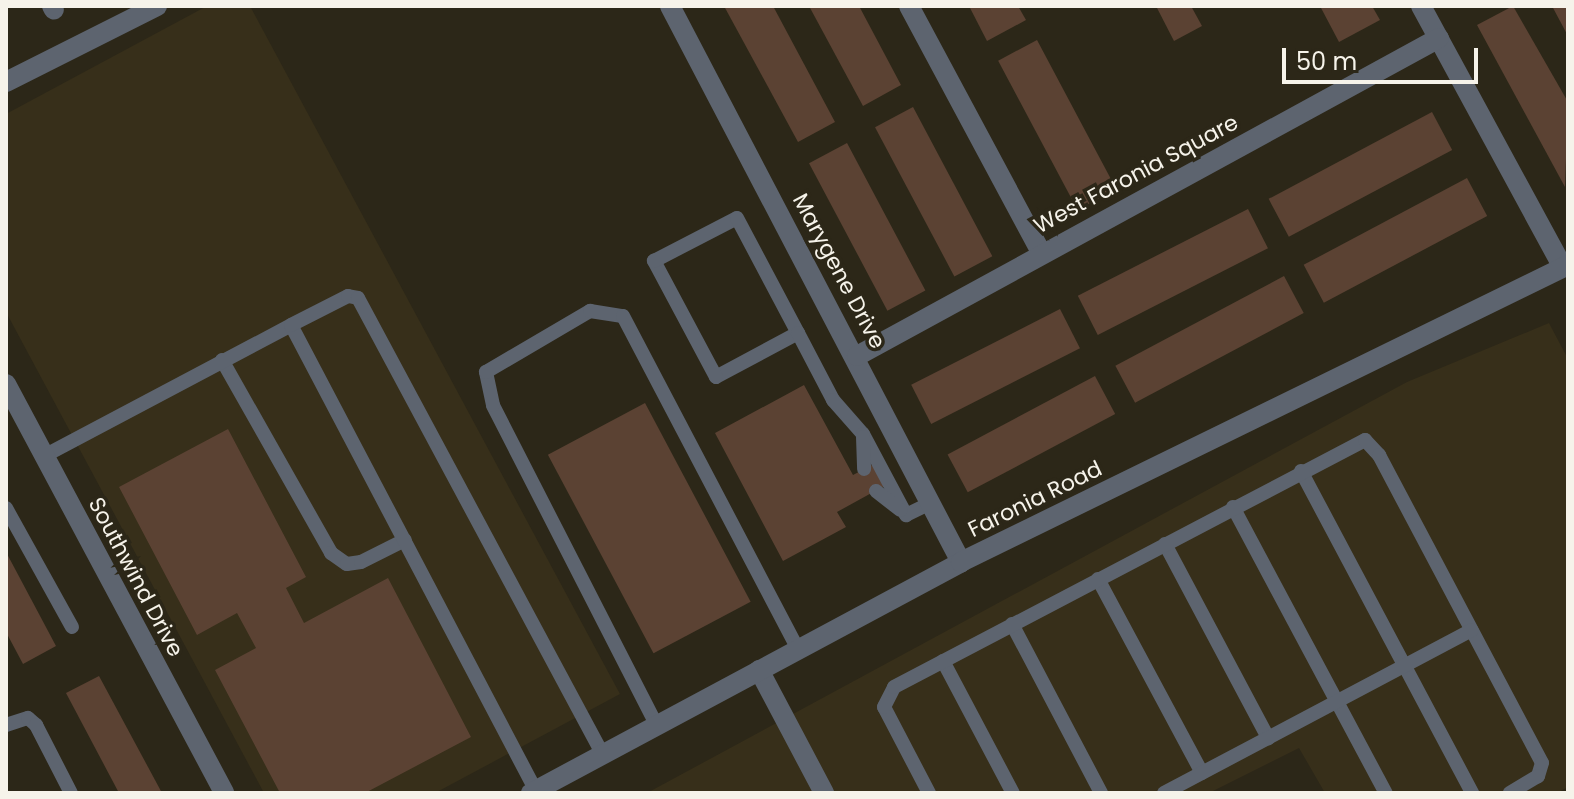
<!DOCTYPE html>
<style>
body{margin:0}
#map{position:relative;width:1574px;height:799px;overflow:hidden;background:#2c2718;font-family:Poppins,sans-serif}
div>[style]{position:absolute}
.built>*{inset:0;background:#372f1a}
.building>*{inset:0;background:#5b4233;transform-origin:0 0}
.service>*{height:14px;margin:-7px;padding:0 7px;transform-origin:7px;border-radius:7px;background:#5d646f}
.minor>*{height:20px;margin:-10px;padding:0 10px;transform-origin:10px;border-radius:10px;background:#5d646f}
.tertiary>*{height:20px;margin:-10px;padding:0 10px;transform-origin:10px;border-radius:10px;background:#5d646f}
span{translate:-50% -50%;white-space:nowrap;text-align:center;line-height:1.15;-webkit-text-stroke:7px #2c2718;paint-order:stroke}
.street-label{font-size:22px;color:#f6f3ea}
.frame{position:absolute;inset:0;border:8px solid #f6f3ea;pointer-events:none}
.scale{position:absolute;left:1282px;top:48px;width:196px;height:36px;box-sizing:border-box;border:4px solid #f6f3ea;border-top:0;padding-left:10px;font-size:24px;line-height:28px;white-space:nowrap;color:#f6f3ea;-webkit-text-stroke:6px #2c2718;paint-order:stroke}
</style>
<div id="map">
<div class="built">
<div style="clip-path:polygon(207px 6px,250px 6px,620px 694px,435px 793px,264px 793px,6px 312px,6px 114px)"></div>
<div style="clip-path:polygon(1549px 323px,1568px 359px,1568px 787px,1557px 793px,1325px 793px,1299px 748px,1209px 793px,647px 793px,1407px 382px)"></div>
</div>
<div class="building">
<div style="clip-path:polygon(724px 6px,773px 6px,835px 122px,798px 142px)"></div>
<div style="clip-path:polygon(809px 6px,859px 6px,901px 85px,863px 106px)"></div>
<div style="clip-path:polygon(969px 6px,1018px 6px,1026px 20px,987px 41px)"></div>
<div style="clip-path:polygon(1156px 6px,1191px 6px,1202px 26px,1174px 41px)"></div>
<div style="clip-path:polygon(1320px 6px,1372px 6px,1380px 20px,1339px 42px)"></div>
<div style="clip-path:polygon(1513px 6px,1568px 102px,1565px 187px,1477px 25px)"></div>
<div style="clip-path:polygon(1552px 6px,1568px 6px,1568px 36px)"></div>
<div style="left:1037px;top:40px;width:169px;height:44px;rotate:62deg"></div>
<div style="left:913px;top:107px;width:169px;height:43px;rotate:62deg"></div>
<div style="left:1432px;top:112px;width:43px;height:185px;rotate:62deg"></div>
<div style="left:847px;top:143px;width:167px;height:43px;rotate:62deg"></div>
<div style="left:1467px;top:178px;width:43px;height:185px;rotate:62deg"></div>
<div style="left:1248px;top:209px;width:44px;height:191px;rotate:63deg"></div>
<div style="left:1284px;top:276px;width:42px;height:191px;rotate:62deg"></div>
<div style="left:1060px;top:309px;width:44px;height:167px;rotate:63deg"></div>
<div style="left:1095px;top:376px;width:43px;height:167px;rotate:62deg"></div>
<div style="clip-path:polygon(804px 385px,853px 475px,874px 464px,886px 485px,837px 512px,846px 527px,783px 561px,715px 433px)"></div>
<div style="left:645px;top:403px;width:225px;height:110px;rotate:62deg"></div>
<div style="clip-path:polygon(228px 429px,306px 577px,286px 588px,304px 623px,388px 578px,471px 737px,365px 793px,280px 793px,215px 670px,256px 648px,237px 613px,197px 635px,119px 487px)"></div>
<div style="clip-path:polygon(6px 552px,56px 646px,23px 664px,6px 632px)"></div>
<div style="clip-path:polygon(99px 676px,162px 793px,119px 793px,66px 693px)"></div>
</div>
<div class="service">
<div style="left:798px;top:333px;width:93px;rotate:151.8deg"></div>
<div style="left:716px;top:377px;width:132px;rotate:-118.1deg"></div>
<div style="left:654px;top:261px;width:93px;rotate:-27.4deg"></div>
<div style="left:737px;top:218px;width:130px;rotate:62.1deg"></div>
<div style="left:798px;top:333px;width:76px;rotate:62.4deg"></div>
<div style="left:833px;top:400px;width:45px;rotate:48.6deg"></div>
<div style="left:863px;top:434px;width:92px;rotate:62deg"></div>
<div style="left:906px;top:515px;width:28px;rotate:-26deg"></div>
<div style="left:222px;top:360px;width:222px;rotate:60.5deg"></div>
<div style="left:331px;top:553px;width:19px;rotate:35deg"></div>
<div style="left:347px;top:564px;width:14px;rotate:-8deg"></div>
<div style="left:361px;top:562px;width:49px;rotate:-26.6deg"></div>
<div style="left:863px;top:437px;width:32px;rotate:88deg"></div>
<div style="left:44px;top:456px;width:280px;rotate:-27.9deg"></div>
<div style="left:1301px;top:471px;width:365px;rotate:62deg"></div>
<div style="left:876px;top:491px;width:31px;rotate:38deg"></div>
<div style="left:1233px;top:507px;width:324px;rotate:61.9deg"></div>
<div style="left:6px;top:508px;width:136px;rotate:61deg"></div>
<div style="left:1165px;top:544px;width:220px;rotate:62deg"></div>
<div style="left:1098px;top:579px;width:220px;rotate:61.8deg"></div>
<div style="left:1012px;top:624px;width:191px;rotate:62.2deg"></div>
<div style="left:943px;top:661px;width:149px;rotate:62.1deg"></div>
<div style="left:6px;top:725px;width:23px;rotate:-18deg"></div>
<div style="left:28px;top:718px;width:11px;rotate:41deg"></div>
<div style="left:36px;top:725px;width:76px;rotate:62.8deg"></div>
<div style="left:657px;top:726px;width:360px;rotate:-117.1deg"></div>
<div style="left:493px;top:405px;width:34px;rotate:-102deg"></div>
<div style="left:486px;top:372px;width:121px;rotate:-30.4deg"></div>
<div style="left:590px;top:311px;width:33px;rotate:9deg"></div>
<div style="left:623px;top:316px;width:377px;rotate:62.3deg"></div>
<div style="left:536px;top:791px;width:526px;rotate:-117.73deg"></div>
<div style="left:291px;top:325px;width:64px;rotate:-27deg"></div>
<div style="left:348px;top:296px;width:10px;rotate:11deg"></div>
<div style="left:358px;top:298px;width:519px;rotate:61.8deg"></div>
<div style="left:929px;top:793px;width:97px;rotate:-117.6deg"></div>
<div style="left:884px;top:707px;width:22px;rotate:-63deg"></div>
<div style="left:894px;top:687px;width:532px;rotate:-27.67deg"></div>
<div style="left:1365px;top:440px;width:21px;rotate:47deg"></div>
<div style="left:1379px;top:455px;width:348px;rotate:62.1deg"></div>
<div style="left:1542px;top:763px;width:14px;rotate:107deg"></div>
<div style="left:1538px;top:776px;width:33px;rotate:149deg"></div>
<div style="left:1164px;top:793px;width:348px;rotate:-27.9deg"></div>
</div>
<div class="minor">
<div style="left:52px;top:6px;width:4px;rotate:63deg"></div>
<div style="left:670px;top:6px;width:628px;rotate:62.37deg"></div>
<div style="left:909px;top:6px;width:279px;rotate:61.8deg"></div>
<div style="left:1421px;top:6px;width:297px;rotate:61.5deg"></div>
<div style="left:6px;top:82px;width:169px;rotate:-26.7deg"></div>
<div style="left:857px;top:356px;width:663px;rotate:-28.65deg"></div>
<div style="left:6px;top:384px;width:463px;rotate:61.9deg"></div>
<div style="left:759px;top:670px;width:139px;rotate:62.1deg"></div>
</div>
<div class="tertiary">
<div style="left:531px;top:793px;width:488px;rotate:-28.2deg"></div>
<div style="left:961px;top:562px;width:676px;rotate:-26.07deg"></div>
</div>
<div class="street-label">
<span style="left:1136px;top:174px;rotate:-28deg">West Faronia Square</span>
<span style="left:839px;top:271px;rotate:62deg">Marygene Drive</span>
<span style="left:1035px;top:499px;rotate:-26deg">Faronia Road</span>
<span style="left:136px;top:577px;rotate:62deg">Southwind Drive</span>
</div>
<div class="frame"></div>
<div class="scale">50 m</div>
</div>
